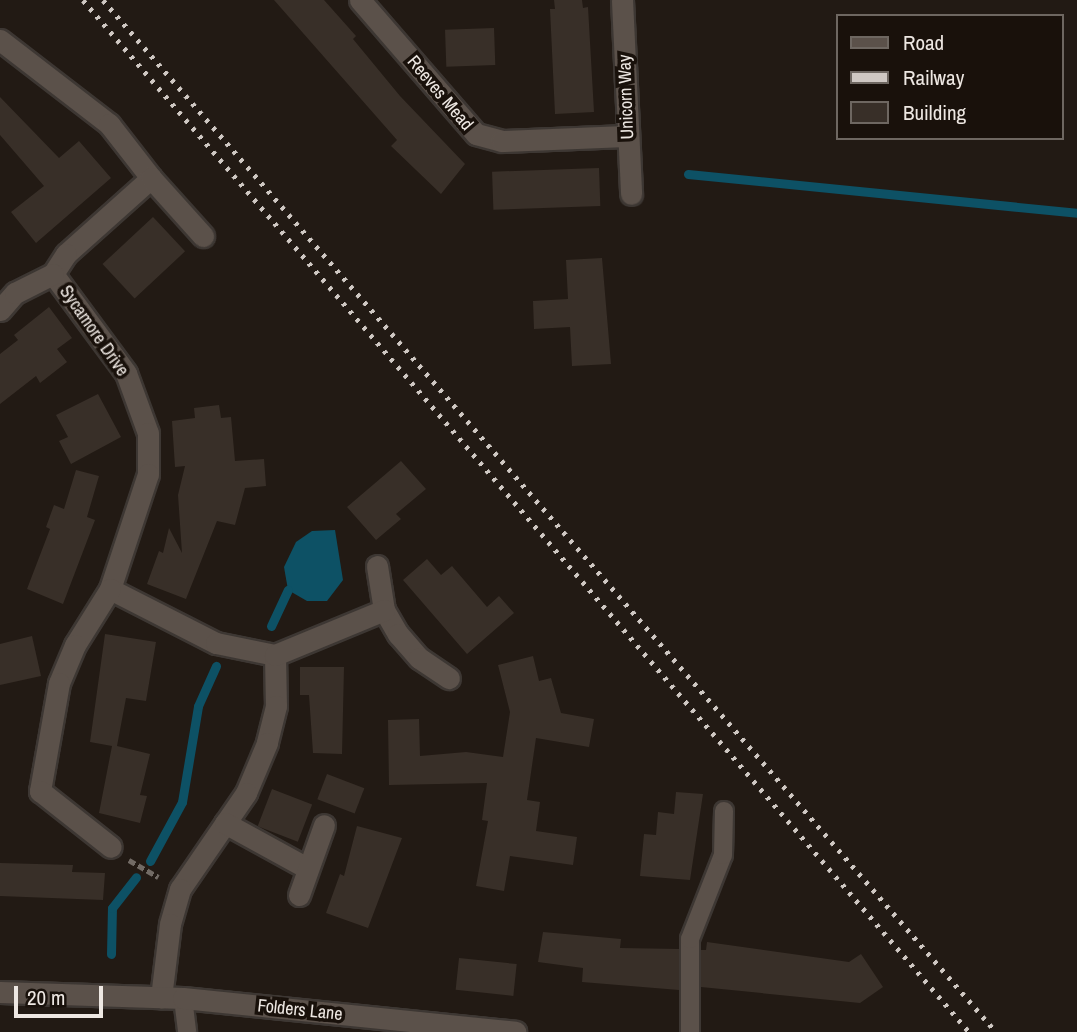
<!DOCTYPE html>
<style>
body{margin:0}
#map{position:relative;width:1077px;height:1032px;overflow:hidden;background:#221a14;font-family:"Archivo Narrow",sans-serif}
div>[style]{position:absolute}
.water>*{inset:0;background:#0d5165}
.stream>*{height:9px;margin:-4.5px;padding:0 4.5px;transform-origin:4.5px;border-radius:4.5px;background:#0d5165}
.building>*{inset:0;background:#382f28;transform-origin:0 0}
.path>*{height:4.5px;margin-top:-2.25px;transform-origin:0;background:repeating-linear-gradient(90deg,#726b65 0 7px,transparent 0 10.5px)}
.roads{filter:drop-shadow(2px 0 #3d3733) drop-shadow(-2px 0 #3d3733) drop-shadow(0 2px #3d3733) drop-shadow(0 -2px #3d3733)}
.service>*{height:18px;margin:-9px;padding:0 9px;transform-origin:9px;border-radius:9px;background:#5b514a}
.minor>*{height:21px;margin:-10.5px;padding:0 10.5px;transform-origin:10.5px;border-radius:10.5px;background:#5b514a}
.secondary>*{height:21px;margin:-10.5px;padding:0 10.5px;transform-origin:10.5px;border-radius:10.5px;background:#5b514a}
.rail>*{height:5px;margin-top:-2.5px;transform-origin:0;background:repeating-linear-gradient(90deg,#cfc8c3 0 3.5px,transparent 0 10.5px)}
span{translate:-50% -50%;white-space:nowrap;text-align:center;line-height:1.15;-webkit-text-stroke:7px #19110b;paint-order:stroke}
.street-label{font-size:18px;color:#ede7e2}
.legend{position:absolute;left:836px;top:14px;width:228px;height:126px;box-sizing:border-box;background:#19110b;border:2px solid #6e6761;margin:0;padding:9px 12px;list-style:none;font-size:21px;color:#ede7e2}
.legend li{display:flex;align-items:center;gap:14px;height:35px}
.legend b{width:35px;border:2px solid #6e6761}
.scale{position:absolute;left:14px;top:986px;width:89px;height:32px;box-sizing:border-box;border:4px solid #ede7e2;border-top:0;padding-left:9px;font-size:21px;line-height:24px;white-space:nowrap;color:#ede7e2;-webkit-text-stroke:5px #19110b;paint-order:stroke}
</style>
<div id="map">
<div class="water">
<div style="clip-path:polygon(335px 530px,343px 580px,327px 601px,307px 601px,288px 590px,284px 567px,296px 542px,312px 531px)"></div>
</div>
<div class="stream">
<div style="left:688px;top:174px;width:391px;rotate:5.7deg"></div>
<div style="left:271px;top:626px;width:40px;rotate:-65deg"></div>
<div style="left:150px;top:861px;width:67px;rotate:-61.5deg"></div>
<div style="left:182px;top:802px;width:97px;rotate:-80.5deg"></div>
<div style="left:198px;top:706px;width:44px;rotate:-65.8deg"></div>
<div style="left:111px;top:954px;width:46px;rotate:-88.8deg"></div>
<div style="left:112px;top:908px;width:39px;rotate:-52deg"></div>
</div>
<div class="building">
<div style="clip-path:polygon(274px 0,324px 0,356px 36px,353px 39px,400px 96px,465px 164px,441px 194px,391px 146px,397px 140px)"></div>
<div style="clip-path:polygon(554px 0,582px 0,583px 8px,588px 7px,594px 112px,555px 114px,550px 9px,555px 9px)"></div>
<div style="left:494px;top:28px;width:37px;height:49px;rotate:88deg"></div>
<div style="clip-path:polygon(0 97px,59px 158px,79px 141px,111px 178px,36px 243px,11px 212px,44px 186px,0 135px)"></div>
<div style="left:599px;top:168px;width:38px;height:107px;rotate:88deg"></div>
<div style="left:153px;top:217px;width:47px;height:69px;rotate:47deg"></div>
<div style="clip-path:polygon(602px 258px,611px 364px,572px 366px,570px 327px,534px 329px,533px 301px,568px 299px,566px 260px)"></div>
<div style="clip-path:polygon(49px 307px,72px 338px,57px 349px,67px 362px,40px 383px,36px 376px,0 404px,0 354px,18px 340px,14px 335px)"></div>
<div style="clip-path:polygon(98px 394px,121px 437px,71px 464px,59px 441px,68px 437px,56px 415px)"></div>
<div style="clip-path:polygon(219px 405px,221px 418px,231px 417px,235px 461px,264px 459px,266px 486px,245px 488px,235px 525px,217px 521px,186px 599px,147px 584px,159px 551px,163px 553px,169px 528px,182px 553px,178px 495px,185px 466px,175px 467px,172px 421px,195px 418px,194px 408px)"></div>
<div style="clip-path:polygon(401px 461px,426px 489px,396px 514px,401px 519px,376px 540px,347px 507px)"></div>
<div style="clip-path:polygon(76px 470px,99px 476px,87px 517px,95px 520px,63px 604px,27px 589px,50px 529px,46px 527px,54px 505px,64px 509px)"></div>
<div style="clip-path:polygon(427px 559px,441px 575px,452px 566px,487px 607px,499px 596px,514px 613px,467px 654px,403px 580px)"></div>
<div style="clip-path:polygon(105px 634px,156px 642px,146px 701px,126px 698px,117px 746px,150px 754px,140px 795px,147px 796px,140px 823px,99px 813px,112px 746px,90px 742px)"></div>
<div style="clip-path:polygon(32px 636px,41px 676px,0 685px,0 644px)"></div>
<div style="clip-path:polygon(533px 656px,539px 681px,551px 678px,561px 713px,594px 719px,589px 747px,536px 738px,527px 800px,540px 802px,536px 831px,577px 837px,573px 865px,510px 856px,504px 891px,476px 886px,488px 821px,482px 820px,487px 783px,389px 785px,388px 720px,419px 719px,420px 756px,466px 752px,503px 757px,510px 712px,498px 665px)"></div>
<div style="clip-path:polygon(300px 667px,344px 667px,342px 754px,313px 753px,309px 695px,300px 695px)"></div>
<div style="left:327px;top:774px;width:40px;height:27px;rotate:21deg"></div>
<div style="left:272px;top:789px;width:43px;height:40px;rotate:21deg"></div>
<div style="clip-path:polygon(676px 792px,703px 794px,690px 880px,640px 876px,644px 834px,656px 835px,658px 812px,674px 814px)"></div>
<div style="clip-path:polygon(357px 826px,402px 838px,368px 928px,326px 913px,340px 874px,344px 876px)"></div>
<div style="clip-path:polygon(0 863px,73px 865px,72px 872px,105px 873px,103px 900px,0 896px)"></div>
<div style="clip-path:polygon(543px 932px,621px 939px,620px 948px,679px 949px,679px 990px,582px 982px,583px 968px,538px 962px)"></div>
<div style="clip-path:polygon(707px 942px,849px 962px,861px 954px,883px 987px,860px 1003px,701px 987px,701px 950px,706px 950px)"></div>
<div style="left:459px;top:958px;width:58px;height:32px;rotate:6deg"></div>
</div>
<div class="path">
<div style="left:129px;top:860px;width:34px;rotate:30deg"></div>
</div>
<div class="roads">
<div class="service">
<div style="left:183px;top:998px;width:34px;rotate:83deg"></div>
<div style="left:690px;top:1032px;width:93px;rotate:-90deg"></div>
<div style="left:690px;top:939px;width:90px;rotate:-68.6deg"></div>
<div style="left:723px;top:855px;width:44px;rotate:-88.7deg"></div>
</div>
<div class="minor">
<div style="left:360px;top:0;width:177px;rotate:49.1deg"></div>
<div style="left:476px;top:134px;width:27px;rotate:15deg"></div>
<div style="left:502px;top:141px;width:125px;rotate:-2.3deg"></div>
<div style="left:622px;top:0;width:194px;rotate:87.3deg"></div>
<div style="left:0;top:40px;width:138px;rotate:37.6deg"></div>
<div style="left:109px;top:124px;width:68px;rotate:52.1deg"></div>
<div style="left:151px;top:178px;width:114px;rotate:138.2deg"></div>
<div style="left:66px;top:254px;width:24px;rotate:123deg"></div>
<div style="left:53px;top:274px;width:123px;rotate:53.6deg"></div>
<div style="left:126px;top:373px;width:64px;rotate:69.9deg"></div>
<div style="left:148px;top:433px;width:41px;rotate:90deg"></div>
<div style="left:148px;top:474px;width:121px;rotate:108.3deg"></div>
<div style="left:110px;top:589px;width:119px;rotate:27deg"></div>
<div style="left:216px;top:643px;width:60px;rotate:11.5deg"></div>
<div style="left:275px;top:655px;width:51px;rotate:88.9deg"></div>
<div style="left:276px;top:706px;width:38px;rotate:104deg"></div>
<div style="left:267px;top:743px;width:54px;rotate:112.8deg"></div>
<div style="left:246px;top:793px;width:116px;rotate:124.5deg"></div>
<div style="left:180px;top:889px;width:36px;rotate:106deg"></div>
<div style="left:170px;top:924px;width:74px;rotate:97deg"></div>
<div style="left:151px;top:178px;width:78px;rotate:48.1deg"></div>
<div style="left:0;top:310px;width:23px;rotate:-49deg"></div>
<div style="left:15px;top:293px;width:42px;rotate:-26.6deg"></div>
<div style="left:377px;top:566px;width:45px;rotate:81deg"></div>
<div style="left:384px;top:610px;width:28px;rotate:60deg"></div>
<div style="left:398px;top:634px;width:32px;rotate:49deg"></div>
<div style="left:419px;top:658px;width:36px;rotate:34deg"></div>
<div style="left:110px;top:589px;width:66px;rotate:122deg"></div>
<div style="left:75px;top:645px;width:41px;rotate:112.8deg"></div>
<div style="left:59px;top:683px;width:110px;rotate:100deg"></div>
<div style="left:40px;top:791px;width:90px;rotate:38.3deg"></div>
<div style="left:275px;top:655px;width:118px;rotate:-22.4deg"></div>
<div style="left:225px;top:823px;width:94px;rotate:28.8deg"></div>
<div style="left:299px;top:895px;width:74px;rotate:-70.3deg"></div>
</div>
<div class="secondary">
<div style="left:0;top:992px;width:183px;rotate:1.9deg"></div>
<div style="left:183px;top:998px;width:334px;rotate:5.8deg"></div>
</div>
</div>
<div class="rail">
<div style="left:83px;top:0;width:1360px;rotate:49.35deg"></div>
<div style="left:103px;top:0;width:1365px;rotate:49.13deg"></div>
</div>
<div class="street-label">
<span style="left:440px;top:93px;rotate:50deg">Reeves Mead</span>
<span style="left:626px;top:97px;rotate:-92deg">Unicorn Way</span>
<span style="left:94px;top:331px;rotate:55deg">Sycamore Drive</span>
<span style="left:300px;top:1010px;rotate:6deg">Folders Lane</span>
</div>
<ul class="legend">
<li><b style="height:9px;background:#5b514a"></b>Road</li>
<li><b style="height:9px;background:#cfc8c3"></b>Railway</li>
<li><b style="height:19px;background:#382f28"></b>Building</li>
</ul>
<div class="scale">20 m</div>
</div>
